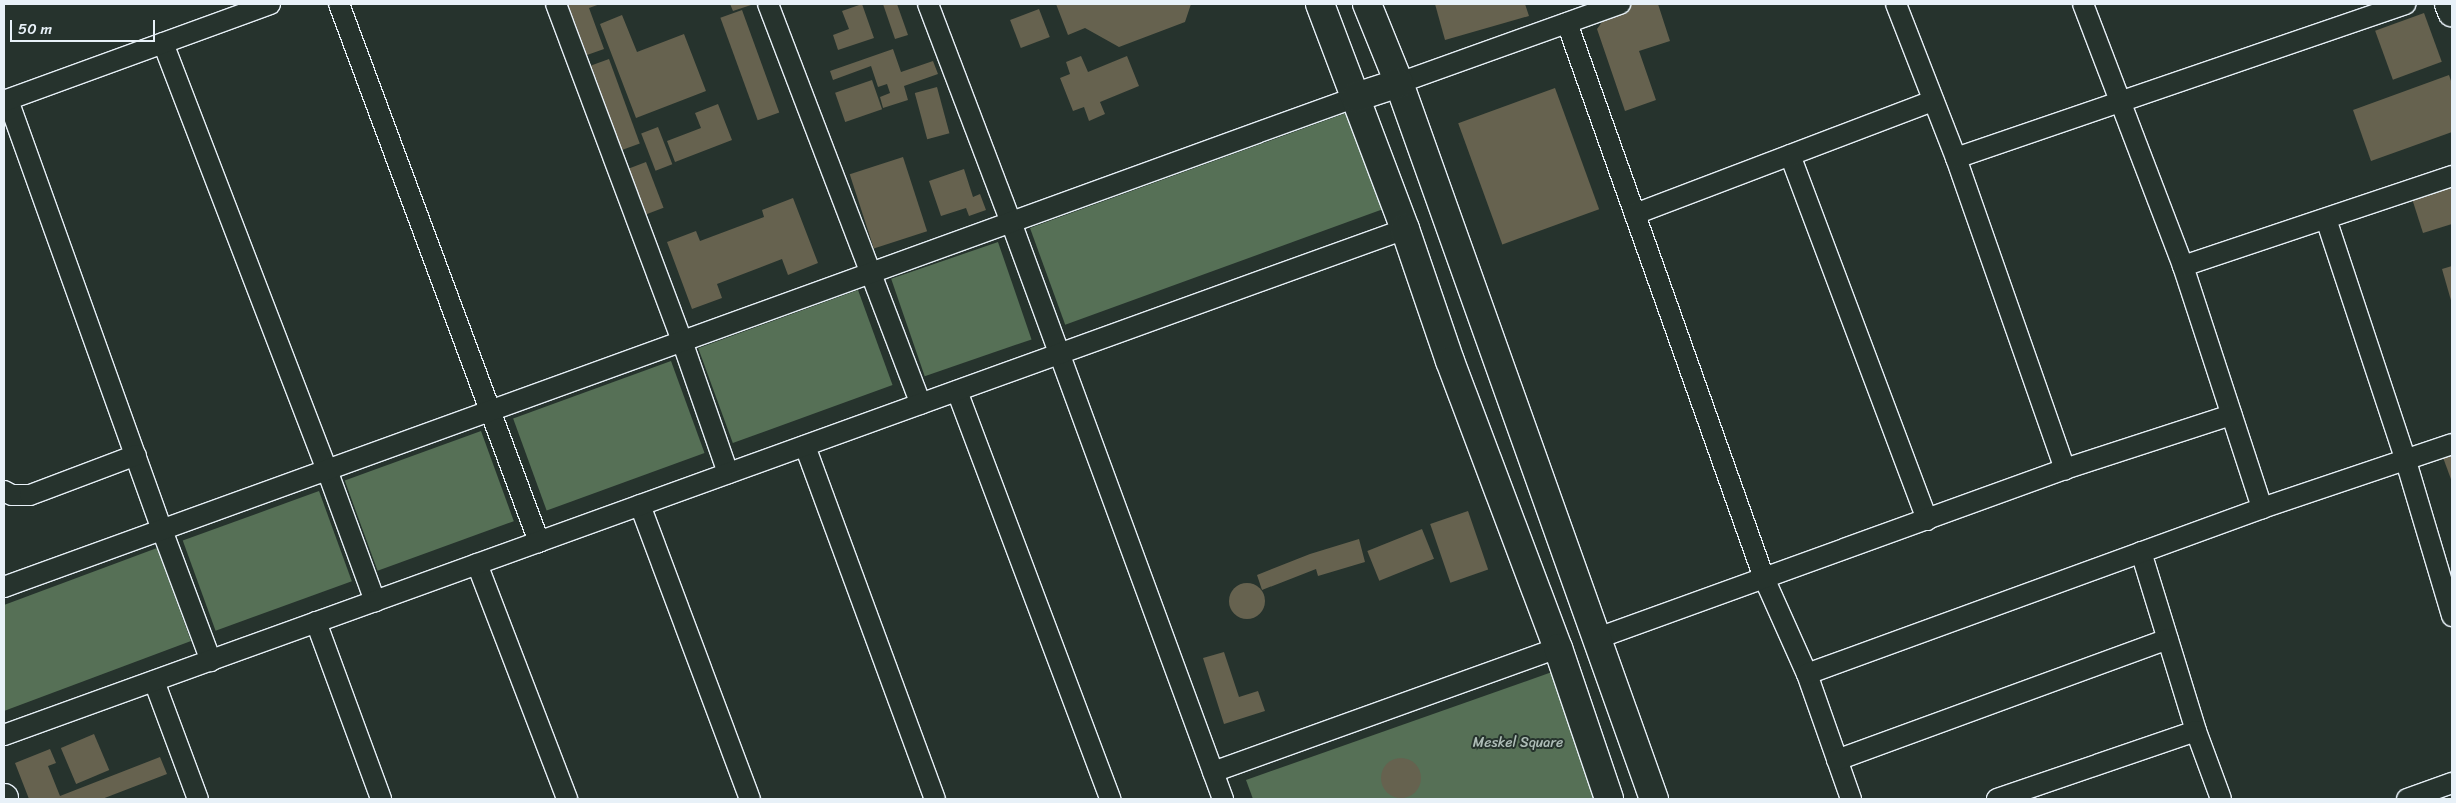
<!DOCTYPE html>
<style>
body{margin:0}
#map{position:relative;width:2456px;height:803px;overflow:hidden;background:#26332d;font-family:Sriracha,sans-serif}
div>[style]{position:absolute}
.green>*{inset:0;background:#567056;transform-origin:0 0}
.building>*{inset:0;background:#66624f;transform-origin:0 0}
.round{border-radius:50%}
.roads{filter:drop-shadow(1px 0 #e8f1f8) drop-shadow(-1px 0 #e8f1f8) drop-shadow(0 1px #e8f1f8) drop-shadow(0 -1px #e8f1f8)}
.street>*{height:20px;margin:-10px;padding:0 10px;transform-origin:10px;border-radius:10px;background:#26332d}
.secondary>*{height:28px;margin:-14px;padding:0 14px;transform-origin:14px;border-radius:14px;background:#26332d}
.highway>*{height:28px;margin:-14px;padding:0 14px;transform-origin:14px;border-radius:14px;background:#26332d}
span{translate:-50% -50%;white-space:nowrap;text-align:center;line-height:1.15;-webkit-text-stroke:4px #26332d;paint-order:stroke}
.park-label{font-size:14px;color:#aebdb7}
.frame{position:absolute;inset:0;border:5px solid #e8f1f8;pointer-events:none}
.scale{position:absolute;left:10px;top:20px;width:145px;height:22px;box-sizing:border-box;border:2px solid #e8f1f8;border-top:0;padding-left:6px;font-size:15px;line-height:18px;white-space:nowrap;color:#e8f1f8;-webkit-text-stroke:4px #26332d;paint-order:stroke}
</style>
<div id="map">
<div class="green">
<div style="left:1357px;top:109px;width:103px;height:348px;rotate:70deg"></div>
<div style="left:998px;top:242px;width:103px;height:113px;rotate:71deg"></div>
<div style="left:858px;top:290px;width:101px;height:170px;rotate:70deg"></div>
<div style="left:671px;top:361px;width:98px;height:168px;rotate:70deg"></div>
<div style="left:481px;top:431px;width:96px;height:145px;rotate:70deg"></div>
<div style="left:319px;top:491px;width:96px;height:145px;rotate:70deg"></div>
<div style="clip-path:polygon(157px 548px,191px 641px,4px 711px,4px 605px)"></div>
<div style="clip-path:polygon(1552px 672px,1597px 799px,1253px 799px,1246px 780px)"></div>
</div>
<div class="building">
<div style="clip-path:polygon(568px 4px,600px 4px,589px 8px,604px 49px,587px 55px)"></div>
<div style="clip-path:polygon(730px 4px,754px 4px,733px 11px)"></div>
<div style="clip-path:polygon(862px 4px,874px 38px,838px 50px,833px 35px,849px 29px,842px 11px)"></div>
<div style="clip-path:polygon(883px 4px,897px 4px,908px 35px,895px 39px)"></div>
<div style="clip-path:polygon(1056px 4px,1191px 4px,1185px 22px,1119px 47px,1085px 28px,1068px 35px)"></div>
<div style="clip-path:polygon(1435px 4px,1525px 4px,1529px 16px,1445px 40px)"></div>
<div style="clip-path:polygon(1632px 4px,1658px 4px,1670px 41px,1639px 51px,1656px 100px,1625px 111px,1597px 29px,1609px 12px)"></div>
<div style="left:1039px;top:9px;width:30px;height:31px;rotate:69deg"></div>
<div style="left:742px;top:10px;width:109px;height:23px;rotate:70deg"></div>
<div style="left:2424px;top:13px;width:52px;height:52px;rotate:70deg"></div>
<div style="clip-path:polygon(622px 15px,637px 52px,684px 34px,706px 91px,636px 118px,600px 24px)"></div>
<div style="clip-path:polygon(893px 49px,901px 72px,933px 61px,938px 74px,904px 86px,908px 100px,883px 108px,880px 97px,890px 93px,887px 84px,878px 87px,871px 66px,833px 80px,830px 71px)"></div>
<div style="clip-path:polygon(1081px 56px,1088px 72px,1127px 56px,1139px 86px,1100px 102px,1105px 114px,1089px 121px,1084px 107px,1073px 111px,1060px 78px,1070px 74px,1066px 62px)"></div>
<div style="left:609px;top:59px;width:90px;height:19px;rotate:70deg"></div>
<div style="clip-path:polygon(2449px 75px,2452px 84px,2452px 132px,2371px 161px,2353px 110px)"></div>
<div style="left:872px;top:80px;width:31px;height:39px;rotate:71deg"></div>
<div style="left:937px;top:87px;width:48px;height:23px;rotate:75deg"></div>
<div style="left:1555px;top:88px;width:129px;height:103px;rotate:70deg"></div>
<div style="clip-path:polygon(718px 104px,732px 140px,675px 162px,667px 141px,701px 128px,695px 113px)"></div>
<div style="left:658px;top:127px;width:40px;height:18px;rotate:69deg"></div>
<div style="left:903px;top:157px;width:78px;height:56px;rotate:72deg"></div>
<div style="left:646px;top:162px;width:49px;height:19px;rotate:69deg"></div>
<div style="clip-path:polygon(2452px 168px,2452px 224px,2423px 233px,2407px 183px)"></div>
<div style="clip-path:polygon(964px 169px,973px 197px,980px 194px,986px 210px,969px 216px,966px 208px,941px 216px,929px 181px)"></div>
<div style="clip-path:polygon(793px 198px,818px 263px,788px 275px,782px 259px,717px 284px,722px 298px,692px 309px,667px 242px,696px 231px,700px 241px,764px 217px,762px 210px)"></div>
<div style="clip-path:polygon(2452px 266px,2452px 304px,2442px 269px)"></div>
<div style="clip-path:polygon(2452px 448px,2452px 482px,2441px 452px)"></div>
<div style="left:1468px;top:511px;width:62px;height:40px;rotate:71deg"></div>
<div style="left:1422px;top:529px;width:32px;height:59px;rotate:68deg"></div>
<div style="clip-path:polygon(1359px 539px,1365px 562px,1318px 576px,1316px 569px,1262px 590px,1257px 575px,1310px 554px)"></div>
<div class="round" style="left:1229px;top:583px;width:36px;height:36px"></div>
<div style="clip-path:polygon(1224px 652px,1239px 697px,1258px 691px,1265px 711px,1224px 724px,1203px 658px)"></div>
<div style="left:94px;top:734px;width:39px;height:36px;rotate:67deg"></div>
<div style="clip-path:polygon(50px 749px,56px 763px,48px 766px,60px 796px,160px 757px,167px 774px,102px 799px,29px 799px,15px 763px)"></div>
<div class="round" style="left:1381px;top:758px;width:40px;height:40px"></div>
</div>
<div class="roads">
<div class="street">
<div style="left:339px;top:4px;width:574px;rotate:69.61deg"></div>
<div style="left:556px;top:4px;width:360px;rotate:69.5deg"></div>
<div style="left:682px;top:341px;width:140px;rotate:70.8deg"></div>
<div style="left:768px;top:4px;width:428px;rotate:69.1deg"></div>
<div style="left:928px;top:4px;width:233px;rotate:69.2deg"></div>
<div style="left:1011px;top:222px;width:615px;rotate:69.83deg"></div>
<div style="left:1896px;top:4px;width:165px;rotate:68.7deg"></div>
<div style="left:1956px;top:158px;width:330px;rotate:70.7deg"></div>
<div style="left:2083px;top:4px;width:280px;rotate:69.1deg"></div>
<div style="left:2183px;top:266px;width:255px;rotate:71.9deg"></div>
<div style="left:1567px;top:23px;width:589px;rotate:70.46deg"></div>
<div style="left:1764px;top:578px;width:105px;rotate:65.9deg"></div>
<div style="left:1807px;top:674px;width:133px;rotate:70.6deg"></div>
<div style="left:163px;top:43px;width:457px;rotate:69deg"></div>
<div style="left:327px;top:470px;width:140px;rotate:69.9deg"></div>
<div style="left:1399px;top:83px;width:235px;rotate:-19.7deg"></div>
<div style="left:8px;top:100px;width:457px;rotate:70.3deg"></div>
<div style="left:162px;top:530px;width:140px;rotate:69.5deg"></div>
<div style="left:4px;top:101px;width:283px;rotate:-20deg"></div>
<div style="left:1790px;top:155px;width:390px;rotate:69.4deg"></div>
<div style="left:1956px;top:158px;width:475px;rotate:-18.9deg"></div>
<div style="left:1635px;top:214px;width:319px;rotate:-20.8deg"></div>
<div style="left:2326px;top:219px;width:252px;rotate:71.7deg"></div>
<div style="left:2405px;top:458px;width:165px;rotate:73.4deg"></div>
<div style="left:2183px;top:266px;width:284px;rotate:-18.5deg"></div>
<div style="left:957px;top:391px;width:436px;rotate:69.4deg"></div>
<div style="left:805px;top:446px;width:376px;rotate:69.8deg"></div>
<div style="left:4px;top:491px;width:9px;rotate:27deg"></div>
<div style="left:12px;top:495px;width:18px"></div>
<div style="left:30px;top:495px;width:113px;rotate:-20.7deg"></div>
<div style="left:640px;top:505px;width:314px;rotate:69.5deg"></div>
<div style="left:2141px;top:552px;width:187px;rotate:72.9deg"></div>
<div style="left:2196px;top:731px;width:72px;rotate:69.8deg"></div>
<div style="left:477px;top:564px;width:252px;rotate:69deg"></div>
<div style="left:4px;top:587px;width:1438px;rotate:-19.92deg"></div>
<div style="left:316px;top:622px;width:189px;rotate:69.8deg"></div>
<div style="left:1598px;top:638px;width:497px;rotate:-19.9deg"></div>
<div style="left:2065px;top:469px;width:175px;rotate:-18deg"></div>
<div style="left:1807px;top:674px;width:484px;rotate:-20deg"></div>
<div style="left:2262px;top:508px;width:200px;rotate:-18.6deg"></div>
<div style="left:154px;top:681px;width:126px;rotate:69.6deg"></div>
<div style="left:4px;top:735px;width:1490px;rotate:-19.86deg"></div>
<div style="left:1837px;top:760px;width:352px;rotate:-20.1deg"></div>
<div style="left:1213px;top:772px;width:367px;rotate:-19.8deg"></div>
<div style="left:1997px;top:799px;width:210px;rotate:-18.9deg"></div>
<div style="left:2407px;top:799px;width:48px;rotate:-19.6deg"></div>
</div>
<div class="secondary">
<div style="left:1320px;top:4px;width:241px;rotate:69.3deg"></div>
<div style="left:1405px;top:229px;width:139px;rotate:71.2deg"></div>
<div style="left:1450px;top:361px;width:307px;rotate:69.4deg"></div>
<div style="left:1558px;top:648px;width:159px;rotate:71.3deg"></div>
<div style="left:1367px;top:4px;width:85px;rotate:67.9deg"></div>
<div style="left:1399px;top:83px;width:760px;rotate:70.4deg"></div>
<div style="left:1356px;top:97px;width:45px;rotate:-18deg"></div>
<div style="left:4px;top:798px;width:1px;rotate:90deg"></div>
</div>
<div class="highway">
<div style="left:2449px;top:4px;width:9px;rotate:69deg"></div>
</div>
</div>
<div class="park-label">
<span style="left:1518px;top:743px">Meskel Square</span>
</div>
<div class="frame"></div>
<div class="scale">50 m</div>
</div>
